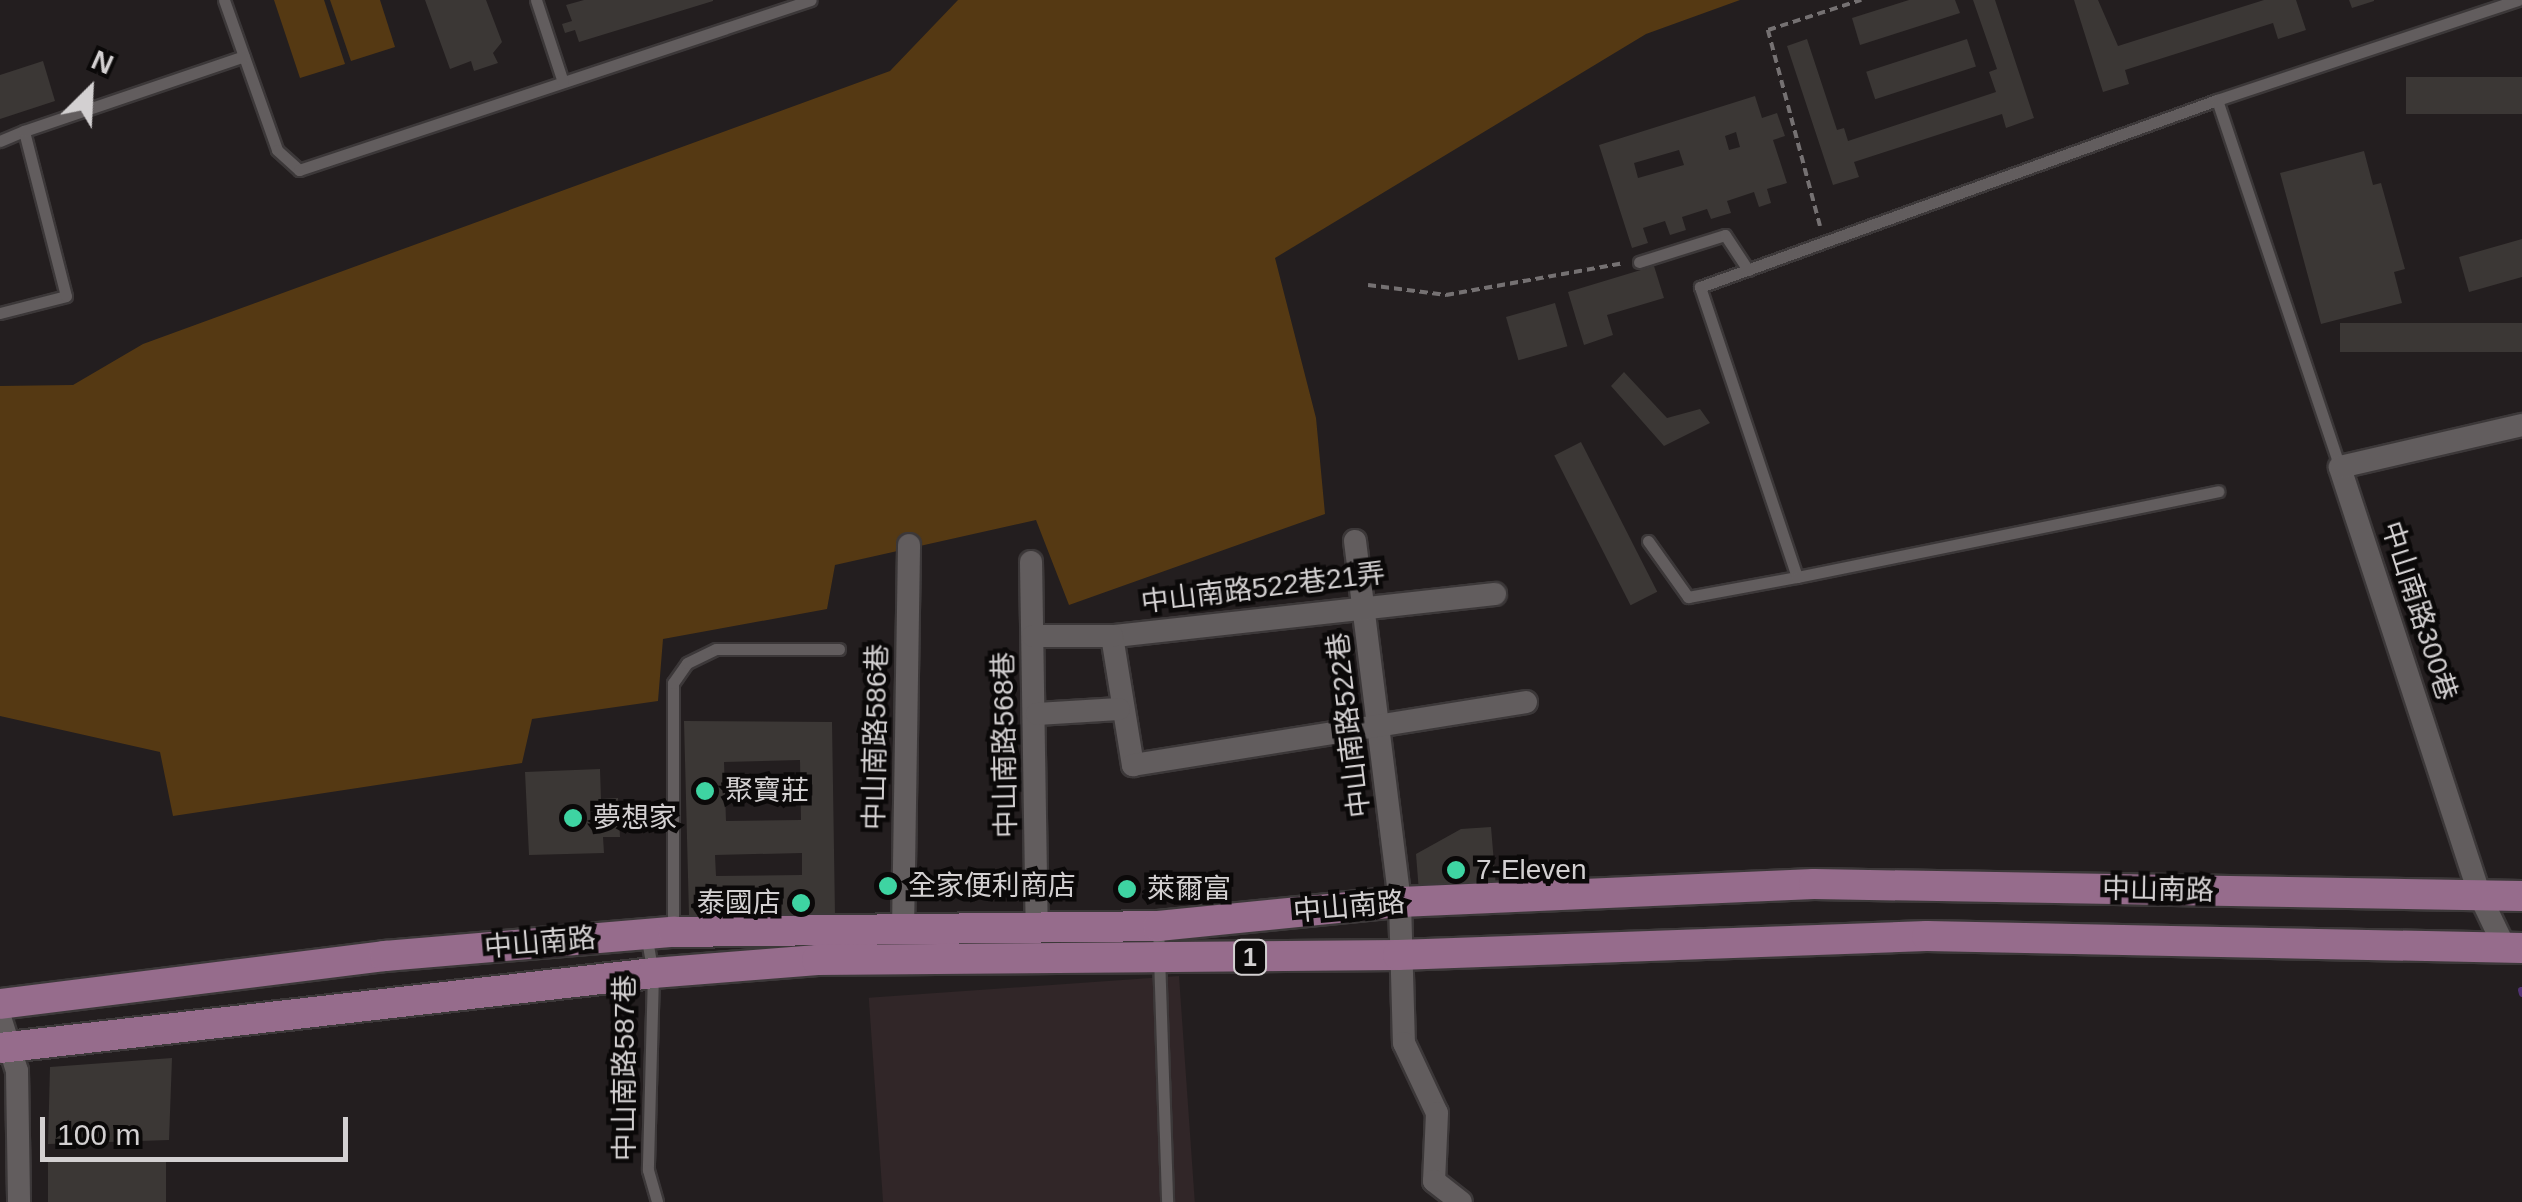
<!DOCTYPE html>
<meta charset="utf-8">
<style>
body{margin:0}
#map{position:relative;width:2522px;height:1202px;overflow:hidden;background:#231e1f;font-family:Arial,"Noto Sans TC",sans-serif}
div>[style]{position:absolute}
.built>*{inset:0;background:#312628;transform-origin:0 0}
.green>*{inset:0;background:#553913}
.stream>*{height:6px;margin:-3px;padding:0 3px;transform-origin:3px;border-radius:3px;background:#513273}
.building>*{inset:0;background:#3b3735;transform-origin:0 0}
.path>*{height:4px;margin-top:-2px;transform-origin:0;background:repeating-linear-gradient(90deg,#757172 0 8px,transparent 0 13px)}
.roads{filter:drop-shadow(2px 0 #3c3839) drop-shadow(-2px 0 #3c3839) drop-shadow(0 2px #3c3839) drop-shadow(0 -2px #3c3839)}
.lane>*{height:11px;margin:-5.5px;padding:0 5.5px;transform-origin:5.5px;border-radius:5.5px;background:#625d5e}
.street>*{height:22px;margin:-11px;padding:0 11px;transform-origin:11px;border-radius:11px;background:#625d5e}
.primary>*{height:30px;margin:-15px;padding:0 15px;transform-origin:15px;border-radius:15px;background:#966c8c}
.dots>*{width:28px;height:28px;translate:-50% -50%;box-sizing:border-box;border:5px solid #0b0909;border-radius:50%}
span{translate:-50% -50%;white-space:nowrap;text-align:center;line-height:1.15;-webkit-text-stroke:9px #0b0909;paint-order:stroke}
.shield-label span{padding:2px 8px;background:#0b0909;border:2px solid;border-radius:8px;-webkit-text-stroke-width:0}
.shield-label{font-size:25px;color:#d3d0d1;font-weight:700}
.street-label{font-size:28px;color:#d3d0d1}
.poi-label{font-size:28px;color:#d3d0d1}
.left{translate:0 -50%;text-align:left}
.right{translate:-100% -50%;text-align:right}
.north{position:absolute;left:40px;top:40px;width:100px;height:100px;-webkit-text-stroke:8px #0b0909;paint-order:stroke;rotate:24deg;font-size:28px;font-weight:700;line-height:40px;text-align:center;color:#d3d0d1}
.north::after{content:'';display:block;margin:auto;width:35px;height:45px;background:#d3d0d1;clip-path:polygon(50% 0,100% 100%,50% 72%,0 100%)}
.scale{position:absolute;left:40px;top:1117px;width:308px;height:45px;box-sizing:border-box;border:5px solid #d3d0d1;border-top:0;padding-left:12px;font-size:30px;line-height:35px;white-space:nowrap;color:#d3d0d1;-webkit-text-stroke:8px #0b0909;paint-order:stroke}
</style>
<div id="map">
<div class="built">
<div style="left:1179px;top:976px;width:227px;height:311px;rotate:86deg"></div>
</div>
<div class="green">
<div style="clip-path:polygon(274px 0,324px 0,345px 64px,300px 78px)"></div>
<div style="clip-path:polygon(330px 0,380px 0,395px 47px,351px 61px)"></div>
<div style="clip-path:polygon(958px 0,1740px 0,1646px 34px,1275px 258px,1316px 418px,1325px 514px,1069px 605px,1036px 520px,835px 565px,827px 609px,663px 639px,658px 701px,532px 719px,522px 763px,173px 816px,160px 752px,0 716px,0 386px,73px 385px,143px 344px,890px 71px)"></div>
</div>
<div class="stream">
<div style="left:2521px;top:990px;width:4px;rotate:76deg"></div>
</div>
<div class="building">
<div style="clip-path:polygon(425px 0,486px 0,502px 42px,493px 53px,498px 63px,474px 71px,471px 61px,450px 69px)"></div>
<div style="clip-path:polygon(584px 0,713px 0,713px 1px,579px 42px,575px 30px,565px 33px,562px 24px,572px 21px,566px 5px)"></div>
<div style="clip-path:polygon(1909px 0,1955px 0,1960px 13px,1860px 45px,1852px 18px)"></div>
<div style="clip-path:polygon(1973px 0,1995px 0,2034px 118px,2006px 128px,2002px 114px,1854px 162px,1859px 177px,1833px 185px,1787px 46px,1807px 39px,1837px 130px,1844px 128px,1848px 141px,1996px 92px,1989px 72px,1997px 69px)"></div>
<div style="clip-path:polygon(2074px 0,2098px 0,2118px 46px,2264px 0,2296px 0,2306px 30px,2278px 39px,2273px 23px,2125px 70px,2129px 84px,2103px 92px)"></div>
<div style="clip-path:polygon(2349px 0,2374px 0,2374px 1px,2352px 8px)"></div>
<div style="left:1967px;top:39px;width:29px;height:106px;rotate:72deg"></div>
<div style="clip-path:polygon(43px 61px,55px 101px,0 119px,0 75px)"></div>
<div style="left:2522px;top:77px;width:37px;height:116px;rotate:90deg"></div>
<div style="clip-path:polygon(evenodd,1755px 96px,1762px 118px,1777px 113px,1785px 136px,1773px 140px,1787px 183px,1767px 189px,1771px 203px,1759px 207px,1754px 192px,1727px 201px,1731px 213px,1711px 219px,1707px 209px,1682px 217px,1686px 230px,1670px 235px,1665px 221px,1643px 228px,1648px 243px,1632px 248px,1599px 145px,1755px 96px,1736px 132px,1740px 147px,1729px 150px,1725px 136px,1736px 132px,1755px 96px,1679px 150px,1684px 165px,1638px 178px,1634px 163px,1679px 150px)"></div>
<div style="clip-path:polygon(2364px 151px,2373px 185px,2381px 183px,2405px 269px,2394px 272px,2402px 303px,2321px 324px,2280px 173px)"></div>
<div style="clip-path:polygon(2522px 239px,2522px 277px,2469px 292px,2459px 257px)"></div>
<div style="clip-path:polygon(1654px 266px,1664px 298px,1607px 315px,1613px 335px,1584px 345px,1568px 292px)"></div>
<div style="left:1555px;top:303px;width:45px;height:51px;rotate:74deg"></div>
<div style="left:2522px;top:323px;width:29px;height:182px;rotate:90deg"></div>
<div style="clip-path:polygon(1624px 372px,1667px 418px,1700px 409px,1710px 423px,1664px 446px,1611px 386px)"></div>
<div style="left:1581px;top:442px;width:168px;height:30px;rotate:63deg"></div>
<div style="clip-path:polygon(evenodd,684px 721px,832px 722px,835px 915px,689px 915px,684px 721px,800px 760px,801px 820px,726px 821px,724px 762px,800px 760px,684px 721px,802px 853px,802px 875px,716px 876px,715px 855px,802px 853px)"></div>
<div style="clip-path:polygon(600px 769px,601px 799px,618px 798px,620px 837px,603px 837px,604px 853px,529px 855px,525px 772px)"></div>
<div style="clip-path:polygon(1491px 827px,1496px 887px,1419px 892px,1416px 854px,1461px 829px)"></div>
<div style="clip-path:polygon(172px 1058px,169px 1140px,48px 1144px,50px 1067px)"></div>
<div style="left:48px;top:1162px;width:118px;height:40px"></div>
</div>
<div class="path">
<div style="left:1820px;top:226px;width:203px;rotate:-104.9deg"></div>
<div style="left:1768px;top:30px;width:98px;rotate:-17.9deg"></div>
<div style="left:1368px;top:285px;width:79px;rotate:7.3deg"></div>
<div style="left:1446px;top:295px;width:181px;rotate:-10.2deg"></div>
</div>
<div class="roads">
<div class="lane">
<div style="left:224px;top:0;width:159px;rotate:70.5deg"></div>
<div style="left:277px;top:150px;width:30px;rotate:42deg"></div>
<div style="left:299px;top:170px;width:539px;rotate:-18.37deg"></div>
<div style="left:536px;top:0;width:86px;rotate:71.8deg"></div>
<div style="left:2217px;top:100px;width:317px;rotate:-18.4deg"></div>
<div style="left:0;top:141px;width:26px;rotate:-23deg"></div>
<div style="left:1639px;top:262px;width:90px;rotate:-17.4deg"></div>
<div style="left:1725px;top:235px;width:42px;rotate:56.7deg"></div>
<div style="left:0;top:313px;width:68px;rotate:-14.4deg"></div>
<div style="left:66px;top:296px;width:170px;rotate:-104.3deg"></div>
<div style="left:24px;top:131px;width:232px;rotate:-18.8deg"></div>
<div style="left:1648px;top:541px;width:69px;rotate:54.5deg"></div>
<div style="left:1688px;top:597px;width:111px;rotate:-10.4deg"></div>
<div style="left:1797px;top:577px;width:306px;rotate:-108.5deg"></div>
<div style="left:1700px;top:287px;width:550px;rotate:-19.89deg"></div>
<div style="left:2217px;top:100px;width:387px;rotate:71.5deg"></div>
<div style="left:1797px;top:577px;width:430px;rotate:-11.5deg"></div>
<div style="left:1158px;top:926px;width:276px;rotate:88.1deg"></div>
<div style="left:673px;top:932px;width:249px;rotate:-90deg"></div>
<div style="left:673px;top:683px;width:24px;rotate:-55deg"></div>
<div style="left:687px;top:663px;width:32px;rotate:-26deg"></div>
<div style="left:716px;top:649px;width:123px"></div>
<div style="left:646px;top:934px;width:40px;rotate:80deg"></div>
<div style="left:653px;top:973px;width:197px;rotate:91.5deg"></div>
<div style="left:648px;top:1170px;width:33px;rotate:74deg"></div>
</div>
<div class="street">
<div style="left:1355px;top:541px;width:364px;rotate:82.9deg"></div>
<div style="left:1400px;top:902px;width:141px;rotate:88.4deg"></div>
<div style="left:1404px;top:1043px;width:77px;rotate:64.8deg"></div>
<div style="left:1437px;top:1113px;width:68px;rotate:92.5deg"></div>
<div style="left:1434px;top:1181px;width:34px;rotate:38deg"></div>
<div style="left:1031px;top:562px;width:366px;rotate:89.1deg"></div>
<div style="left:1495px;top:594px;width:385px;rotate:173.7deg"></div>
<div style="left:1112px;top:636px;width:131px;rotate:80.8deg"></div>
<div style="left:1133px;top:765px;width:398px;rotate:-9.1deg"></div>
<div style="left:1033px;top:636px;width:79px"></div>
<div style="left:1037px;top:714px;width:82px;rotate:-3.5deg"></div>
<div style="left:903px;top:930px;width:385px;rotate:-89.1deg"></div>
<div style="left:2505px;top:948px;width:58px;rotate:-115.7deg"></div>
<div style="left:2480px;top:896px;width:451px;rotate:-108.1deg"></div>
<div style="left:2340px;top:467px;width:187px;rotate:-13deg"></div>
<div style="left:0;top:1017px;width:57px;rotate:72.5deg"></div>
<div style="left:17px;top:1071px;width:131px;rotate:89.1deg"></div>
</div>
<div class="primary">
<div style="left:0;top:1004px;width:388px;rotate:-7.1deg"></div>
<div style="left:385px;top:956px;width:289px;rotate:-4.8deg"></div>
<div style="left:673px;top:932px;width:485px;rotate:-0.7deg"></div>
<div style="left:1158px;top:926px;width:243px;rotate:-5.7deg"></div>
<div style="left:1400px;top:902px;width:414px;rotate:-2.5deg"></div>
<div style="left:1814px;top:884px;width:708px;rotate:0.97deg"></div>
<div style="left:0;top:1048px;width:657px;rotate:-6.55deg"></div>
<div style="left:653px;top:973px;width:165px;rotate:-4.5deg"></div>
<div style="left:817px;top:960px;width:581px;rotate:-0.49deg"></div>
<div style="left:1398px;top:955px;width:529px;rotate:-2.06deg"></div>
<div style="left:1927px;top:936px;width:595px;rotate:1.16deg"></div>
</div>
</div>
<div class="dots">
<div style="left:705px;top:791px;background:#3ed4a2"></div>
<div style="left:573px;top:818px;background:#3ed4a2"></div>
<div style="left:1456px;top:870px;background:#3ed4a2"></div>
<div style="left:888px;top:886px;background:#3ed4a2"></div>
<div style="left:1127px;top:889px;background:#3ed4a2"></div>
<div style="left:801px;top:903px;background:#3ed4a2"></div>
</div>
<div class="shield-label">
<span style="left:1250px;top:957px">1</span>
</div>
<div class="street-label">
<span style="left:1263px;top:588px;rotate:-7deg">中山南路522巷21弄</span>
<span style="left:2419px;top:611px;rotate:72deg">中山南路300巷</span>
<span style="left:1349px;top:725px;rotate:-97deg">中山南路522巷</span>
<span style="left:876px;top:737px;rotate:-89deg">中山南路586巷</span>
<span style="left:1005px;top:745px;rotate:-91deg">中山南路568巷</span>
<span style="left:2158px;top:890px;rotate:1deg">中山南路</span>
<span style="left:1349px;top:907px;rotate:-5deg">中山南路</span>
<span style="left:540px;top:943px;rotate:-5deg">中山南路</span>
<span style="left:625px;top:1068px;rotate:-90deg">中山南路587巷</span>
</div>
<div class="poi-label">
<span class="left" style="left:725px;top:791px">聚寶莊</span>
<span class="left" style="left:593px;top:818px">夢想家</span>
<span class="left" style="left:1476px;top:870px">7-Eleven</span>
<span class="left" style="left:908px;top:886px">全家便利商店</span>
<span class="left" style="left:1147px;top:889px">萊爾富</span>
<span class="right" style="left:781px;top:903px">泰國店</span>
</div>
<div class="north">N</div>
<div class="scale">100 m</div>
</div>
